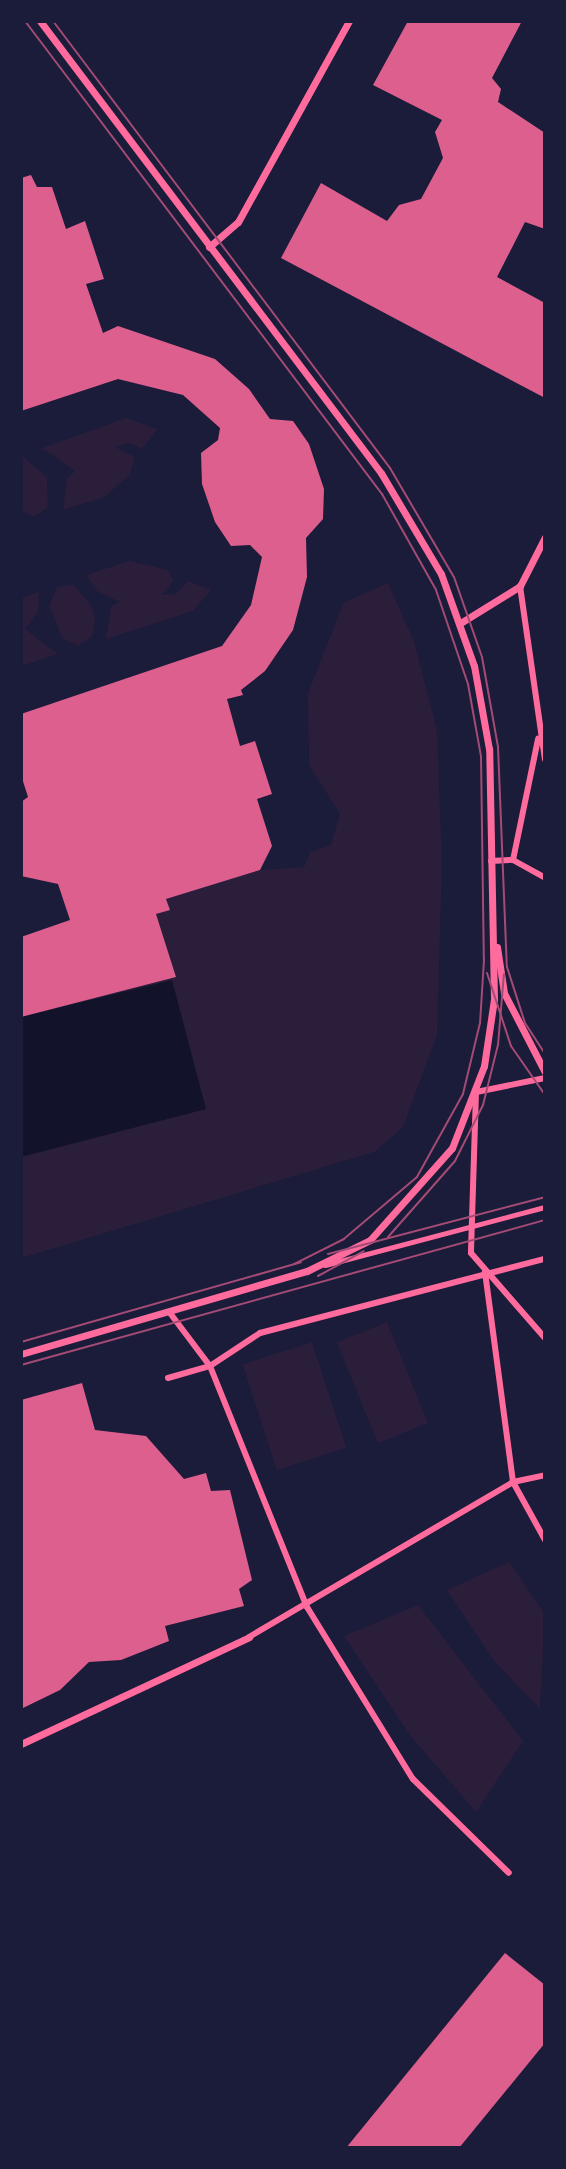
<!DOCTYPE html>
<style>
body{margin:0}
#map{position:relative;width:566px;height:2169px;overflow:hidden;background:#1b1b3a;font-family:Commissioner,sans-serif}
div>[style]{position:absolute}
.green>*{inset:0;background:#2a1e3b;transform-origin:0 0}
.water>*{inset:0;background:#12122b}
.building>*{inset:0;background:#dd5f8e}
.service>*{height:5px;margin:-2.5px;padding:0 2.5px;transform-origin:2.5px;border-radius:2.5px;background:#ff6b9d}
.pedestrian>*{height:6px;margin:-3px;padding:0 3px;transform-origin:3px;border-radius:3px;background:#ff6b9d}
.minor>*{height:7px;margin:-3.5px;padding:0 3.5px;transform-origin:3.5px;border-radius:3.5px;background:#ff6b9d}
.tram>*{height:2px;margin:-1px;padding:0 1px;transform-origin:1px;border-radius:1px;background:#a44b75}
span{translate:-50% -50%;white-space:nowrap;text-align:center;line-height:1.15;-webkit-text-stroke:7px #1b1b3a;paint-order:stroke}
.frame{position:absolute;inset:0;border:23px solid #1b1b3a;pointer-events:none}
</style>
<div id="map">
<div class="green">
<div style="clip-path:polygon(126px 418px,157px 429px,142px 449px,130px 443px,115px 447px,135px 457px,130px 474px,105px 497px,63px 510px,67px 479px,75px 471px,42px 448px)"></div>
<div style="clip-path:polygon(21px 455px,47px 477px,48px 507px,34px 517px,21px 511px)"></div>
<div style="clip-path:polygon(129px 561px,168px 570px,174px 580px,162px 595px,176px 594px,188px 581px,211px 590px,193px 611px,106px 639px,111px 606px,120px 602px,97px 591px,86px 575px)"></div>
<div style="clip-path:polygon(388px 583px,414px 641px,437px 730px,442px 863px,437px 1035px,403px 1127px,374px 1152px,21px 1258px,21px 1017px,176px 977px,156px 914px,170px 910px,166px 899px,260px 870px,304px 867px,310px 852px,331px 845px,340px 814px,309px 765px,308px 693px,344px 602px)"></div>
<div style="clip-path:polygon(74px 585px,92px 607px,95px 621px,92px 636px,78px 646px,62px 638px,49px 606px,57px 587px)"></div>
<div style="clip-path:polygon(39px 592px,38px 612px,25px 629px,58px 654px,21px 666px,21px 598px)"></div>
<div style="left:387px;top:1322px;width:109px;height:54px;rotate:68deg"></div>
<div style="left:312px;top:1342px;width:111px;height:73px;rotate:72deg"></div>
<div style="clip-path:polygon(509px 1562px,545px 1614px,540px 1709px,494px 1661px,447px 1590px)"></div>
<div style="clip-path:polygon(418px 1605px,523px 1741px,476px 1812px,409px 1734px,344px 1636px)"></div>
</div>
<div class="water">
<div style="clip-path:polygon(172px 980px,206px 1109px,21px 1157px,21px 1017px)"></div>
</div>
<div class="building">
<div style="clip-path:polygon(408px 21px,522px 21px,492px 78px,501px 89px,498px 102px,545px 133px,545px 229px,525px 222px,497px 277px,545px 303px,545px 398px,281px 258px,321px 183px,387px 221px,399px 205px,421px 199px,443px 158px,435px 132px,442px 120px,373px 85px)"></div>
<div style="clip-path:polygon(31px 175px,37px 187px,52px 187px,66px 229px,85px 221px,104px 279px,86px 284px,103px 333px,118px 326px,215px 359px,249px 389px,270px 419px,293px 421px,309px 444px,324px 489px,323px 519px,306px 538px,307px 577px,293px 630px,265px 671px,241px 690px,243px 695px,227px 699px,240px 746px,255px 741px,272px 794px,257px 799px,272px 846px,260px 870px,166px 899px,170px 910px,156px 914px,176px 977px,21px 1017px,21px 937px,70px 920px,58px 884px,21px 876px,21px 802px,28px 797px,21px 775px,21px 714px,222px 646px,251px 605px,262px 557px,250px 545px,231px 546px,215px 522px,202px 484px,201px 453px,218px 440px,220px 428px,183px 395px,118px 379px,21px 411px,21px 178px)"></div>
<div style="clip-path:polygon(82px 1383px,95px 1430px,146px 1436px,184px 1479px,206px 1473px,211px 1491px,230px 1490px,252px 1580px,239px 1589px,244px 1606px,165px 1626px,169px 1641px,121px 1660px,89px 1662px,60px 1690px,21px 1709px,21px 1400px)"></div>
<div style="clip-path:polygon(505px 1953px,545px 1985px,545px 2043px,459px 2148px,346px 2148px)"></div>
</div>
<div class="service">
<div style="left:325px;top:1265px;width:228px;rotate:-14.8deg"></div>
</div>
<div class="pedestrian">
<div style="left:520px;top:586px;width:175px;rotate:81.8deg"></div>
<div style="left:513px;top:860px;width:124px;rotate:-78.3deg"></div>
<div style="left:491px;top:861px;width:22px;rotate:-3deg"></div>
<div style="left:513px;top:860px;width:37px;rotate:29deg"></div>
<div style="left:545px;top:1078px;width:70px;rotate:168.5deg"></div>
<div style="left:476px;top:1092px;width:161px;rotate:91.8deg"></div>
<div style="left:471px;top:1253px;width:113px;rotate:49deg"></div>
<div style="left:485px;top:1272px;width:212px;rotate:82.4deg"></div>
<div style="left:513px;top:1482px;width:66px;rotate:61.1deg"></div>
<div style="left:170px;top:1313px;width:66px;rotate:53deg"></div>
<div style="left:210px;top:1366px;width:260px;rotate:68.1deg"></div>
<div style="left:307px;top:1607px;width:202px;rotate:58.4deg"></div>
<div style="left:413px;top:1779px;width:134px;rotate:44.4deg"></div>
<div style="left:168px;top:1378px;width:44px;rotate:-15.9deg"></div>
<div style="left:210px;top:1366px;width:60px;rotate:-33.4deg"></div>
<div style="left:260px;top:1333px;width:294px;rotate:-14.6deg"></div>
<div style="left:249px;top:1637px;width:306px;rotate:-30.4deg"></div>
<div style="left:513px;top:1482px;width:33px;rotate:-12deg"></div>
</div>
<div class="minor">
<div style="left:209px;top:247px;width:38px;rotate:-41deg"></div>
<div style="left:238px;top:222px;width:230px;rotate:-61.1deg"></div>
<div style="left:462px;top:622px;width:68px;rotate:-31.8deg"></div>
<div style="left:520px;top:586px;width:55px;rotate:-63deg"></div>
<div style="left:497px;top:947px;width:47px;rotate:81.3deg"></div>
<div style="left:504px;top:993px;width:89px;rotate:62.6deg"></div>
<div style="left:21px;top:1354px;width:298px;rotate:-16.2deg"></div>
<div style="left:307px;top:1271px;width:70px;rotate:-26.2deg"></div>
<div style="left:370px;top:1240px;width:123px;rotate:-48.3deg"></div>
<div style="left:452px;top:1148px;width:88px;rotate:-68.7deg"></div>
<div style="left:484px;top:1066px;width:68px;rotate:-81.5deg"></div>
<div style="left:494px;top:999px;width:250px;rotate:-91.1deg"></div>
<div style="left:489px;top:749px;width:84px;rotate:-100.2deg"></div>
<div style="left:474px;top:666px;width:98px;rotate:-109.7deg"></div>
<div style="left:441px;top:574px;width:117px;rotate:-120.7deg"></div>
<div style="left:381px;top:473px;width:566px;rotate:-127.03deg"></div>
<div style="left:21px;top:1744px;width:252px;rotate:-25.1deg"></div>
</div>
<div class="tram">
<div style="left:25px;top:21px;width:593px;rotate:52.96deg"></div>
<div style="left:382px;top:494px;width:110px;rotate:60.6deg"></div>
<div style="left:436px;top:590px;width:99px;rotate:71.2deg"></div>
<div style="left:468px;top:684px;width:73px;rotate:79.8deg"></div>
<div style="left:481px;top:756px;width:204px;rotate:89.2deg"></div>
<div style="left:484px;top:960px;width:63px;rotate:93.6deg"></div>
<div style="left:480px;top:1023px;width:73px;rotate:103.5deg"></div>
<div style="left:463px;top:1094px;width:95px;rotate:119deg"></div>
<div style="left:417px;top:1177px;width:96px;rotate:139.7deg"></div>
<div style="left:344px;top:1239px;width:56px;rotate:153.4deg"></div>
<div style="left:53px;top:21px;width:560px;rotate:52.99deg"></div>
<div style="left:390px;top:468px;width:126px;rotate:59.6deg"></div>
<div style="left:454px;top:577px;width:85px;rotate:70.7deg"></div>
<div style="left:482px;top:657px;width:91px;rotate:79.9deg"></div>
<div style="left:498px;top:747px;width:220px;rotate:87.7deg"></div>
<div style="left:507px;top:967px;width:59px;rotate:72.2deg"></div>
<div style="left:525px;top:1023px;width:37px;rotate:57deg"></div>
<div style="left:487px;top:973px;width:77px;rotate:71.8deg"></div>
<div style="left:511px;top:1046px;width:60px;rotate:55.2deg"></div>
<div style="left:388px;top:1237px;width:101px;rotate:-48.6deg"></div>
<div style="left:455px;top:1161px;width:63px;rotate:-63.4deg"></div>
<div style="left:483px;top:1105px;width:62px;rotate:-76deg"></div>
<div style="left:498px;top:1045px;width:71px;rotate:-85.2deg"></div>
<div style="left:328px;top:1254px;width:224px;rotate:-14.7deg"></div>
<div style="left:318px;top:1276px;width:52px;rotate:-28.5deg"></div>
<div style="left:21px;top:1342px;width:291px;rotate:-15.9deg"></div>
<div style="left:21px;top:1365px;width:544px;rotate:-15.47deg"></div>
</div>
<div class="frame"></div>
</div>
